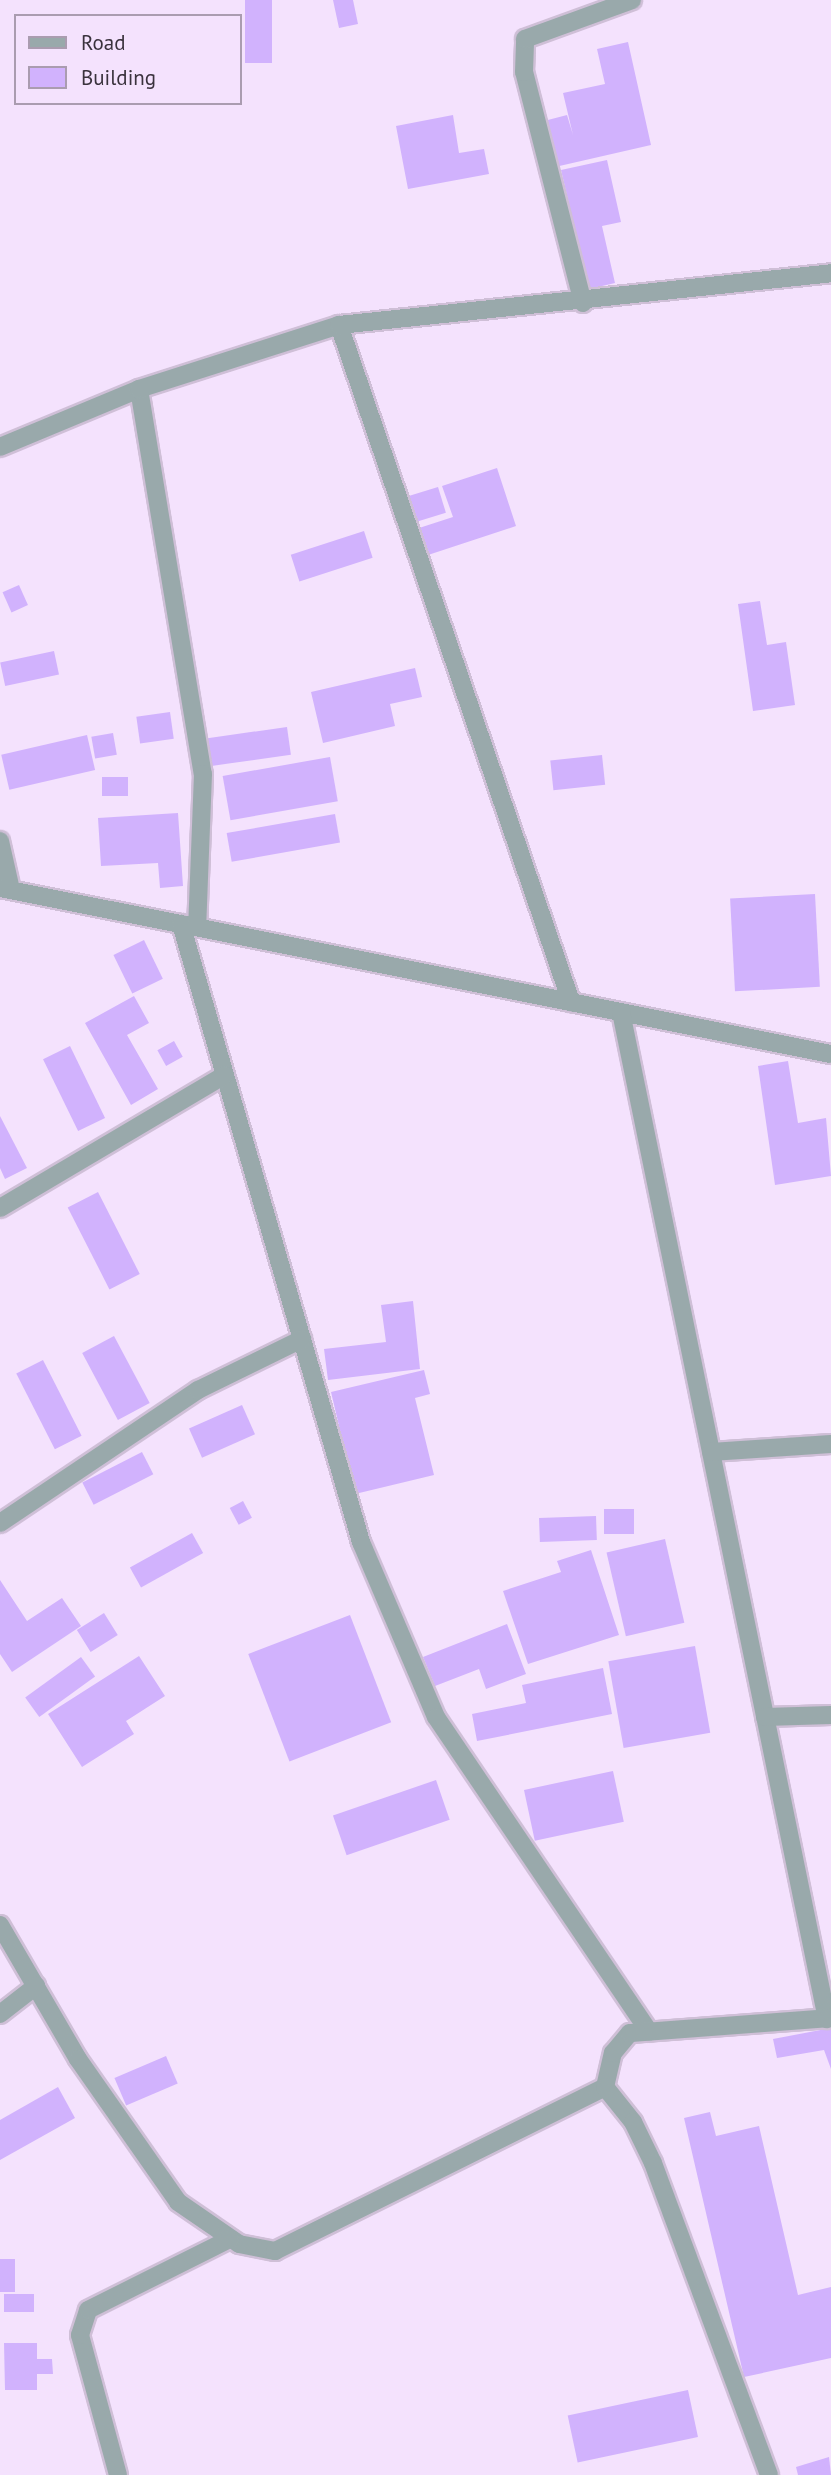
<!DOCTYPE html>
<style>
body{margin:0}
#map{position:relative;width:831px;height:2475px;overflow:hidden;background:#f4e2fd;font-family:"PT Sans",sans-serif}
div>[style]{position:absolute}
.building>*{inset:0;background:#d1b2fd;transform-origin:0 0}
.roads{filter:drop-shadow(2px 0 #cfbfd7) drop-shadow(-2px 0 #cfbfd7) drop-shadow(0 2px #cfbfd7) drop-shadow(0 -2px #cfbfd7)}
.street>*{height:18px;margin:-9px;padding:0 9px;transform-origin:9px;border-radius:9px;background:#99a9ab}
span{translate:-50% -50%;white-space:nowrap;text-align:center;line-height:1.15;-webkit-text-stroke:5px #f4e2fd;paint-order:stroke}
.legend{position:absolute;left:14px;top:14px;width:228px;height:91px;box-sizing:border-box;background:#f4e2fd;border:2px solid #aa9cb0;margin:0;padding:9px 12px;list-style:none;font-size:21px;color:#3a323d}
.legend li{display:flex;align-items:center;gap:14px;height:35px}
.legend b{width:35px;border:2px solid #aa9cb0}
</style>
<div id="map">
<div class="building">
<div style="left:245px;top:0;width:27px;height:63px"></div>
<div style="clip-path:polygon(333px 0,353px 0,358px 24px,339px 28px)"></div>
<div style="clip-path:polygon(628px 42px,651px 145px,555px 167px,544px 121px,567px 115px,573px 135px,563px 93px,605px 84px,597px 49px)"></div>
<div style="clip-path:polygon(453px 115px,459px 153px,484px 149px,489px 174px,408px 189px,396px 126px)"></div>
<div style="clip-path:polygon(607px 160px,621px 222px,602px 226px,615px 283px,589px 289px,561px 170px)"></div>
<div style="clip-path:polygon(497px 468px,516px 526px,425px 556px,416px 529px,453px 517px,442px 486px)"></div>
<div style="left:438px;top:487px;width:27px;height:34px;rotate:73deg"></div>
<div style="left:364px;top:531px;width:28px;height:77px;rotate:72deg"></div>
<div style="left:19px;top:585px;width:22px;height:18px;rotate:66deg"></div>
<div style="clip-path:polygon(760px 601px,767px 645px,786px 642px,795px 705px,753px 711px,738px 604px)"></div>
<div style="left:54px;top:651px;width:24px;height:55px;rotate:78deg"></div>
<div style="clip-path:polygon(415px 668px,422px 697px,390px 704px,395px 726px,323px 743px,311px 692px)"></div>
<div style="left:170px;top:712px;width:27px;height:34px;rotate:82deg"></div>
<div style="left:287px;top:727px;width:28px;height:82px;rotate:82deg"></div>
<div style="left:113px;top:733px;width:22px;height:22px;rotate:80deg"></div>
<div style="left:87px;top:735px;width:36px;height:88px;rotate:77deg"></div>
<div style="left:602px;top:755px;width:30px;height:52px;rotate:84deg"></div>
<div style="left:330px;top:757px;width:45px;height:109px;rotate:80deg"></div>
<div style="left:102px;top:777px;width:26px;height:19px"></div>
<div style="clip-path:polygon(178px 813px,183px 886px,160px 888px,158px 863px,101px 866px,98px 818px)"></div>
<div style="left:335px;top:814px;width:29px;height:110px;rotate:80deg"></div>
<div style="left:815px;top:894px;width:93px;height:85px;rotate:87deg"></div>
<div style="left:144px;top:940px;width:43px;height:34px;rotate:64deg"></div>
<div style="clip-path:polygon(134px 996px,149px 1023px,127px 1035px,158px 1089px,131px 1105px,85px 1023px)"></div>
<div style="left:174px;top:1041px;width:18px;height:19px;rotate:61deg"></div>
<div style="left:70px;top:1046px;width:80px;height:30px;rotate:64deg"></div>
<div style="clip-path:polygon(788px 1061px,798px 1123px,826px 1118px,831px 1176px,775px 1185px,758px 1066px)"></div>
<div style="clip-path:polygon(0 1116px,27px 1168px,5px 1179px,0 1168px)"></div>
<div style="left:98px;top:1192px;width:92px;height:34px;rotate:63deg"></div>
<div style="clip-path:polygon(413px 1301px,420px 1369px,328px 1380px,324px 1349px,386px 1342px,381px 1305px)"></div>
<div style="left:114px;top:1336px;width:76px;height:36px;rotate:62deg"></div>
<div style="left:43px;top:1360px;width:85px;height:30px;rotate:63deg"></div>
<div style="clip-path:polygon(424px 1370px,430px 1394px,415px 1398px,434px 1475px,355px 1494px,331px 1392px)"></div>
<div style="left:242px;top:1405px;width:32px;height:58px;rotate:66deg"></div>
<div style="left:142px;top:1452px;width:25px;height:67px;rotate:63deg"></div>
<div style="left:243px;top:1501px;width:19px;height:15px;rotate:62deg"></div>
<div style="left:634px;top:1509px;width:25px;height:30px;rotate:90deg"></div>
<div style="left:596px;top:1516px;width:24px;height:57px;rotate:88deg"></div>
<div style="left:192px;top:1533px;width:23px;height:71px;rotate:61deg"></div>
<div style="left:665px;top:1539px;width:86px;height:60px;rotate:77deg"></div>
<div style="clip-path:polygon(591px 1550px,619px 1635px,528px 1664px,503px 1591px,561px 1572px,557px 1561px)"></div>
<div style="clip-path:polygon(0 1580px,27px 1621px,62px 1598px,81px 1626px,12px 1672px,0 1654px)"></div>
<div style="left:104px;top:1613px;width:26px;height:32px;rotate:58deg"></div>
<div style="left:350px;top:1615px;width:115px;height:109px;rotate:69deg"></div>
<div style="clip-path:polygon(507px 1624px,526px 1674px,486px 1689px,479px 1669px,435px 1686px,423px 1657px)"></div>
<div style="left:695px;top:1646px;width:88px;height:88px;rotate:80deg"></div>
<div style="clip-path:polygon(139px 1656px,165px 1696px,126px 1721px,134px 1734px,82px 1767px,48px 1714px)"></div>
<div style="left:81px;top:1657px;width:24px;height:69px;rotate:54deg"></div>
<div style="clip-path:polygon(603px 1668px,612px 1714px,477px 1741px,472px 1714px,526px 1703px,522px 1685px)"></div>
<div style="left:613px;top:1771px;width:52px;height:91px;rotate:78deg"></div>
<div style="left:436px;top:1780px;width:42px;height:109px;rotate:71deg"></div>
<div style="clip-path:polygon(831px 2028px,831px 2069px,824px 2050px,777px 2058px,773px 2039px)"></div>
<div style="left:166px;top:2056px;width:30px;height:56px;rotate:67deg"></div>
<div style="clip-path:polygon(58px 2087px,75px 2118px,0 2160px,0 2120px)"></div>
<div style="clip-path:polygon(710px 2112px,716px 2136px,759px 2126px,798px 2295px,831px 2287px,831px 2358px,744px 2377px,684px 2118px)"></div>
<div style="left:0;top:2259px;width:15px;height:33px"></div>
<div style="left:4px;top:2294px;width:30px;height:18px"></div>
<div style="clip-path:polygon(4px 2343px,37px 2343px,37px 2359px,52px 2359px,53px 2374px,37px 2374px,37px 2390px,5px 2390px)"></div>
<div style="left:688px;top:2390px;width:48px;height:123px;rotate:78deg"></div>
<div style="clip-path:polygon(829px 2457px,831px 2475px,798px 2475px,796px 2467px)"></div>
</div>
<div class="roads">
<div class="street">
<div style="left:583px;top:303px;width:238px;rotate:-104.3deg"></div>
<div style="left:524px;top:72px;width:33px;rotate:-88deg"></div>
<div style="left:525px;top:39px;width:114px;rotate:-20deg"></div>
<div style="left:339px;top:325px;width:716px;rotate:71.08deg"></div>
<div style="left:139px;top:389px;width:390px;rotate:80.6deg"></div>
<div style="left:203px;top:774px;width:153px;rotate:92.2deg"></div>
<div style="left:0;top:447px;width:151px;rotate:-22.6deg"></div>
<div style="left:139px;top:389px;width:210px;rotate:-17.7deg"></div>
<div style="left:339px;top:325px;width:495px;rotate:-6deg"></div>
<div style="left:0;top:841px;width:50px;rotate:77.3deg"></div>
<div style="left:0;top:888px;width:847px;rotate:11.3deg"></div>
<div style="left:181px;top:924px;width:644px;rotate:73.76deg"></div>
<div style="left:361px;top:1542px;width:190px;rotate:66.8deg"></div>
<div style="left:436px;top:1717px;width:380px;rotate:55.9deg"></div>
<div style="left:621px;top:1012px;width:1028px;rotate:78.44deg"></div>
<div style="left:0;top:1208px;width:261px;rotate:-30.6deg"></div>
<div style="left:711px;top:1452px;width:120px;rotate:-3.8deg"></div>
<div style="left:0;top:1523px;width:239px;rotate:-33.9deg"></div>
<div style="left:198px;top:1390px;width:116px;rotate:-26.1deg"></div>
<div style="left:765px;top:1717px;width:66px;rotate:-1.7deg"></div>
<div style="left:0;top:1925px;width:155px;rotate:59.8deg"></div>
<div style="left:78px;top:2059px;width:174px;rotate:55deg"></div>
<div style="left:178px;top:2202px;width:74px;rotate:34.5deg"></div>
<div style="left:239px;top:2244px;width:37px;rotate:11deg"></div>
<div style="left:275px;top:2251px;width:369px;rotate:-26.4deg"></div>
<div style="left:605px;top:2087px;width:35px;rotate:-77deg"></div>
<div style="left:613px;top:2053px;width:26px;rotate:-50deg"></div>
<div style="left:630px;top:2033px;width:202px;rotate:-4.3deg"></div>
<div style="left:0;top:2014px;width:46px;rotate:-37.9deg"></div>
<div style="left:605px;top:2087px;width:45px;rotate:51.3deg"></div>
<div style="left:633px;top:2122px;width:46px;rotate:64deg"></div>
<div style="left:653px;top:2163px;width:333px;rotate:69.6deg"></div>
<div style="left:118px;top:2475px;width:145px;rotate:-105.2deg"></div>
<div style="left:80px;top:2335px;width:26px;rotate:-72deg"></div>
<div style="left:88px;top:2310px;width:159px;rotate:-26.6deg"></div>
</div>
</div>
<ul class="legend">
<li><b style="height:9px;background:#99a9ab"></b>Road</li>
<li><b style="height:19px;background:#d1b2fd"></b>Building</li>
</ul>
</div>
